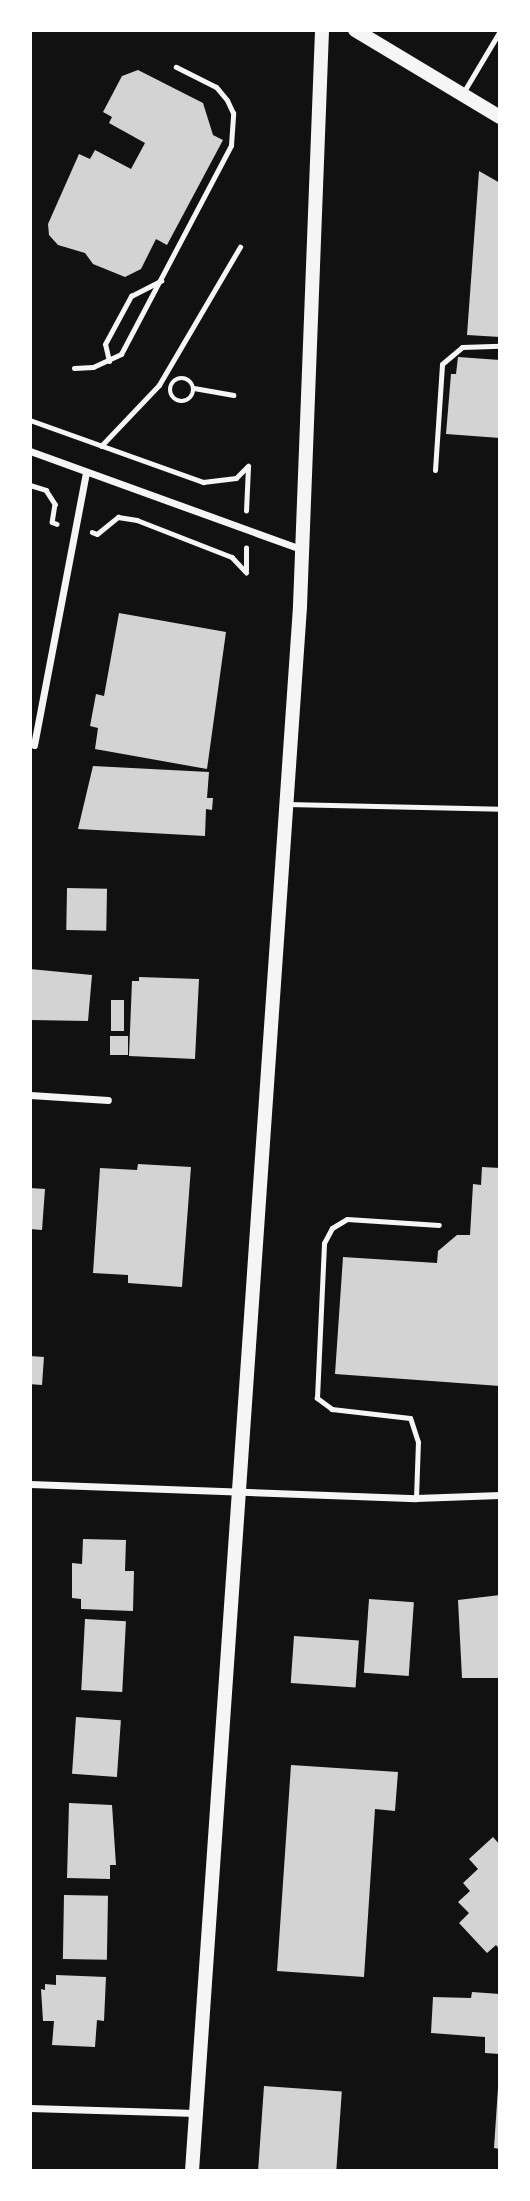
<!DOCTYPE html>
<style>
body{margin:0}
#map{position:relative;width:530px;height:2201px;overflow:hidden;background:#111;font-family:Figtree,sans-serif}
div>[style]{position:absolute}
.building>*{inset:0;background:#d3d3d3;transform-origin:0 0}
.path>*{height:4.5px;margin:-2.25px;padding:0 2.25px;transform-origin:2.25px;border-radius:2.25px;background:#f5f5f5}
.path>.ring{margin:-2.25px;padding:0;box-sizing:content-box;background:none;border:4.5px solid #f5f5f5;border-radius:50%}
.service>*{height:5px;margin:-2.5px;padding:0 2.5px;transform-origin:2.5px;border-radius:2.5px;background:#f5f5f5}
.minor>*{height:7px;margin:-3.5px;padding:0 3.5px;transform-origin:3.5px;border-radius:3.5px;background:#f5f5f5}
.secondary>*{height:14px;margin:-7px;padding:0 7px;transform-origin:7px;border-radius:7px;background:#f5f5f5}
span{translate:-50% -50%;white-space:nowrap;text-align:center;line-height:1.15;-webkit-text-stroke:7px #fff;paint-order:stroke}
.frame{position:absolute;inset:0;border:32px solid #fff;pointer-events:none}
</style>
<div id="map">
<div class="building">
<div style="clip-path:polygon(138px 70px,203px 103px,213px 135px,223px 140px,167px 245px,156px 239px,141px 269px,125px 277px,93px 264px,85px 253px,58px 245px,49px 235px,48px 224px,79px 154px,90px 159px,95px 150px,131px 169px,145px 143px,109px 123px,112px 117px,103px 112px,122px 76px)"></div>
<div style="clip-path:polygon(479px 171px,500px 183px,500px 337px,467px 335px)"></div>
<div style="clip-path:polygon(458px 357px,500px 360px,500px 438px,446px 434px,451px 374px,456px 374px)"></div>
<div style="clip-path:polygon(119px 613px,226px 632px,207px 769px,95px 749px,98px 728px,90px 726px,96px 694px,104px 696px)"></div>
<div style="clip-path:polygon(93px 766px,209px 772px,207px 798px,213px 798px,212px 810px,206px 809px,205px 836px,78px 829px)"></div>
<div style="left:67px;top:888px;width:40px;height:42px;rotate:1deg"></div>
<div style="clip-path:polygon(30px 969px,92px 975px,88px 1021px,30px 1020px)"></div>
<div style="clip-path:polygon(139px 977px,199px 979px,195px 1059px,129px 1056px,132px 981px,139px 981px)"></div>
<div style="left:111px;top:1000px;width:13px;height:31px"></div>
<div style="left:110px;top:1036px;width:18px;height:19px"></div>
<div style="clip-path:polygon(138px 1164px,191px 1167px,182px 1287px,128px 1283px,128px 1275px,93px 1273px,100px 1168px,137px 1170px)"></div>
<div style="clip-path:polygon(482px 1167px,500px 1168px,500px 1386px,335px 1374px,343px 1257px,437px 1263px,438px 1251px,457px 1235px,470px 1235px,473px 1184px,481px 1185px)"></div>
<div style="clip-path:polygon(30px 1188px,45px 1189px,42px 1230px,30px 1229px)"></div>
<div style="left:30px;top:1356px;width:14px;height:28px;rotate:4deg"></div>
<div style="clip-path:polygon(83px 1539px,126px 1540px,125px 1571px,134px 1571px,133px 1611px,81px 1609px,81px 1599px,72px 1598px,72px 1563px,82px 1564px)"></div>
<div style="clip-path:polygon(500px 1595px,500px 1678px,462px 1678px,458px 1600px)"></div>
<div style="left:369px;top:1599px;width:45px;height:74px;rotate:4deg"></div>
<div style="left:85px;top:1619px;width:41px;height:71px;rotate:3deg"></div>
<div style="left:294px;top:1636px;width:65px;height:47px;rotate:4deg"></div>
<div style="left:76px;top:1717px;width:45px;height:57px;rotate:4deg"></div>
<div style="clip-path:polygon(291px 1765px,398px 1772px,395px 1811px,375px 1809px,364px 1977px,277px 1971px)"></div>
<div style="clip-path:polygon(69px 1803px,112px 1805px,116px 1865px,110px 1865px,110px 1879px,67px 1878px)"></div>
<div style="clip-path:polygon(493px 1837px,500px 1845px,500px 1950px,496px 1945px,487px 1953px,459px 1923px,469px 1913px,458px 1902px,470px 1891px,463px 1883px,478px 1869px,469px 1859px)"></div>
<div style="left:64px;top:1895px;width:44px;height:64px;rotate:1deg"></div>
<div style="clip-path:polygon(56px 1975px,106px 1977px,104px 2021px,97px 2020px,95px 2047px,52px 2045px,54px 2021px,43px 2021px,41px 1989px,45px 1990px,45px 1984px,56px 1985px)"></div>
<div style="clip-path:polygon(472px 1992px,500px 1994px,500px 2054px,485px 2053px,485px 2037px,431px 2033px,433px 1997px,471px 1998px)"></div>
<div style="left:264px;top:2086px;width:78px;height:85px;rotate:4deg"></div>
<div style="clip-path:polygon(498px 2088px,500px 2088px,500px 2149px,494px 2148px)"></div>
</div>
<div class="path">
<div class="ring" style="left:170px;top:378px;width:19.5px;height:19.5px"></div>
<div style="left:194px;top:388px;width:40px;rotate:10deg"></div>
<div style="left:30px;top:420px;width:184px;rotate:19.7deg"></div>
<div style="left:203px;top:482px;width:33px;rotate:-7deg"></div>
<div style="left:236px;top:478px;width:17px;rotate:-45deg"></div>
<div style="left:101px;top:446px;width:84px;rotate:-46.4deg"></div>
<div style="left:159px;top:385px;width:160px;rotate:-59.6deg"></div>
<div style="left:30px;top:485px;width:17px;rotate:17deg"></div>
<div style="left:46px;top:490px;width:17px;rotate:57deg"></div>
<div style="left:55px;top:504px;width:18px;rotate:99deg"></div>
<div style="left:52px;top:522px;width:5px;rotate:22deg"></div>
<div style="left:246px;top:511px;width:44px;rotate:-87.4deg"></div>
<div style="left:92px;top:532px;width:5px;rotate:22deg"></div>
<div style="left:97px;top:534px;width:27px;rotate:-39deg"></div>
<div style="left:118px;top:517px;width:19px;rotate:9deg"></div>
<div style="left:137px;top:520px;width:102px;rotate:21.3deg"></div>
<div style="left:232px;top:557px;width:21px;rotate:47deg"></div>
<div style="left:246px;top:570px;width:22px;rotate:-90deg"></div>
</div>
<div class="service">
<div style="left:463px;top:93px;width:72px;rotate:-59.2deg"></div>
<div style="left:109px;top:361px;width:17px;rotate:-103deg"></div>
<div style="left:105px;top:344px;width:55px;rotate:-61.6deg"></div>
<div style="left:131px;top:296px;width:34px;rotate:-27deg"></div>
<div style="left:74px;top:368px;width:19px;rotate:-3deg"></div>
<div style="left:93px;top:367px;width:31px;rotate:-25deg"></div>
<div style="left:121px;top:354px;width:236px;rotate:-62.2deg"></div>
<div style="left:231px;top:145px;width:32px;rotate:-86deg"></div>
<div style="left:233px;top:113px;width:14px;rotate:-115deg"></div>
<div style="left:227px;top:100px;width:17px;rotate:-130deg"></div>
<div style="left:216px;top:87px;width:45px;rotate:-153.4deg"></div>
<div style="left:435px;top:470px;width:106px;rotate:-86.2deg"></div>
<div style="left:442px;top:364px;width:26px;rotate:-40deg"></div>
<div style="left:462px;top:347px;width:38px;rotate:-2deg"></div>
<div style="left:287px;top:804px;width:213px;rotate:1.3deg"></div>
<div style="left:416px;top:1498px;width:56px;rotate:-88deg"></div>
<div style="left:418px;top:1442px;width:25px;rotate:-108deg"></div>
<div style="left:410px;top:1418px;width:79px;rotate:-173.4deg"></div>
<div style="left:332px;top:1409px;width:19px;rotate:-144deg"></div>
<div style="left:317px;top:1398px;width:155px;rotate:-87.4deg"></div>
<div style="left:324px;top:1243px;width:17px;rotate:-62deg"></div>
<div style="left:332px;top:1228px;width:17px;rotate:-31deg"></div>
<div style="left:347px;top:1219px;width:92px;rotate:3.7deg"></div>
</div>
<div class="minor">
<div style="left:30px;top:451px;width:288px;rotate:19.9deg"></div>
<div style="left:34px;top:745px;width:278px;rotate:-79.2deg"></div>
<div style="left:30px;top:1095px;width:78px;rotate:3.7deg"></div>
<div style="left:30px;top:1484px;width:386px;rotate:2.1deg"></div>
<div style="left:416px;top:1498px;width:84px;rotate:-2deg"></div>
<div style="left:30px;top:2108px;width:166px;rotate:1.7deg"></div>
</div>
<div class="secondary">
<div style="left:355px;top:30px;width:169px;rotate:31deg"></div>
<div style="left:192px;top:2171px;width:1569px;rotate:-86.05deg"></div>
<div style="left:300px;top:606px;width:576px;rotate:-87.81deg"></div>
</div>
<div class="frame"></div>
</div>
